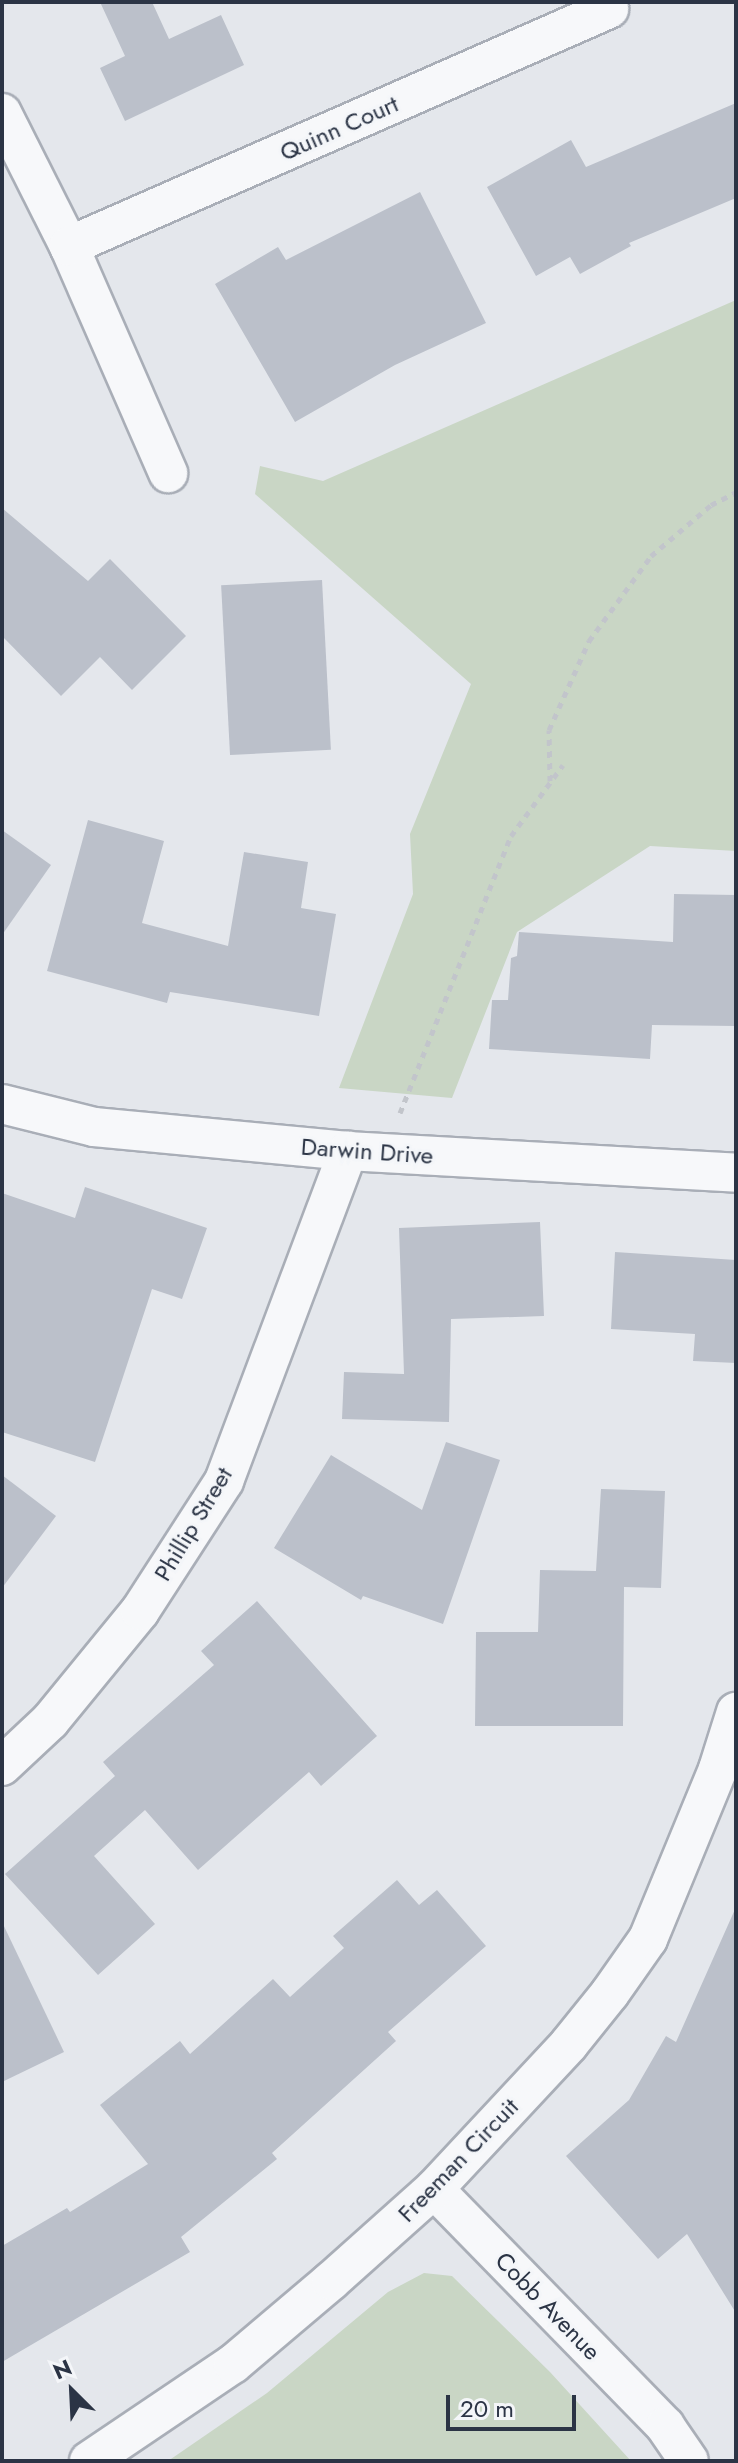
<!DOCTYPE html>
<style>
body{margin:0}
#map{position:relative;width:738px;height:2463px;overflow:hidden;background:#e4e7ec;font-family:Jost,sans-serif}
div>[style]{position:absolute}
.green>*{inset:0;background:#c9d6c5}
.building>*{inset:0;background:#bbc0ca;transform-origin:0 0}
.path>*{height:5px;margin-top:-2.5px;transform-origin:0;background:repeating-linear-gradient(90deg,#c2c5cb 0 6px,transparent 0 12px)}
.roads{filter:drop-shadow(2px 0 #a9aeb7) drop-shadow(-2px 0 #a9aeb7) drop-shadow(0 2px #a9aeb7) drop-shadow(0 -2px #a9aeb7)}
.street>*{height:38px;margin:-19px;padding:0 19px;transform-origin:19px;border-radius:19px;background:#f7f8fa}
span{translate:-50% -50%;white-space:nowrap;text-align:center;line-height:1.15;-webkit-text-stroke:6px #f4f6f9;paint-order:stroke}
.street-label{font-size:24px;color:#2b3445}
.frame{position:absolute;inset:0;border:4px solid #2b3445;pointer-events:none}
.north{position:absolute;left:32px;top:2351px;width:80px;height:80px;-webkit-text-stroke:6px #f4f6f9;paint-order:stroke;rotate:336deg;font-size:22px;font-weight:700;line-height:32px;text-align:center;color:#2b3445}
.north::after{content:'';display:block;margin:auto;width:28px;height:36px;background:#2b3445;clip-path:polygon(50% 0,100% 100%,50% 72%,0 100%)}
.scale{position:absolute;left:446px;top:2395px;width:130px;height:36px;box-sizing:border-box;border:4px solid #2b3445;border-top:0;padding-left:10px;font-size:24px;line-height:28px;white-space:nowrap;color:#2b3445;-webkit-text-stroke:6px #f4f6f9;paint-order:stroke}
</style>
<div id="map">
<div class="green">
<div style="clip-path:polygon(736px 300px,736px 851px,650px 846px,517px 932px,452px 1098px,339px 1088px,413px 894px,410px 834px,471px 684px,255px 494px,260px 466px,323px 481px)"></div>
<div style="clip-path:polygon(424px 2273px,452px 2276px,550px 2372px,631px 2461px,168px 2461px,267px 2393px,388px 2292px)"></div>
</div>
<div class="building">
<div style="clip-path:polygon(100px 2px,152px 2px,169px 39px,221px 15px,244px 65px,125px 121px,100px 68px,125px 56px)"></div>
<div style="clip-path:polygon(736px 103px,736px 198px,629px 243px,631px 246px,580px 274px,570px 257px,536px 276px,487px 187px,571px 140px,586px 167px)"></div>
<div style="clip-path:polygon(420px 192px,486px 323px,395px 365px,295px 422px,215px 284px,278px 247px,286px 260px)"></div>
<div style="clip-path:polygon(2px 508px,88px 581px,110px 559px,186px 636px,132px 690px,100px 657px,61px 696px,2px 636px)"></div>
<div style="left:322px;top:580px;width:170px;height:101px;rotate:87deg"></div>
<div style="clip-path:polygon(88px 820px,164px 841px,142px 923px,228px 946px,244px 852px,308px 862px,301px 908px,336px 914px,319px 1016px,170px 992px,167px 1003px,47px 971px)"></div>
<div style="clip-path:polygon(2px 830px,51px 865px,2px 935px)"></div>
<div style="clip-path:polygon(674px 894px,736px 895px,736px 1026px,652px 1025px,650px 1059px,489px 1049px,492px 1000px,508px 1000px,511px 958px,517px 956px,519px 932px,673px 942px)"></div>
<div style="clip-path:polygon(85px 1187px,207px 1228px,182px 1299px,152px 1289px,95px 1462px,2px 1432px,2px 1193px,75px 1218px)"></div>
<div style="clip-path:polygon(540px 1222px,544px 1316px,451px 1319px,449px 1422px,342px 1419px,344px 1372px,404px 1374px,399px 1228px)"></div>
<div style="clip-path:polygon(615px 1252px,736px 1260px,736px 1363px,693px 1361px,695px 1334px,611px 1329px)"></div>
<div style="clip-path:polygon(446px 1442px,500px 1460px,443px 1624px,363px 1596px,361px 1600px,274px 1548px,331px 1455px,422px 1510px)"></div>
<div style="clip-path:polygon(2px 1475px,56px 1516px,2px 1588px)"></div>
<div style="clip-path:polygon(601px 1489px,665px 1491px,661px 1588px,624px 1587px,623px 1726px,475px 1726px,476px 1632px,538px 1632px,540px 1570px,596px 1571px)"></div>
<div style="clip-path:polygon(257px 1601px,377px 1736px,321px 1786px,309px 1772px,198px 1870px,145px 1810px,94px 1856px,155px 1924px,98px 1975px,5px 1874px,115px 1776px,103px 1762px,214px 1665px,201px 1651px)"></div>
<div style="clip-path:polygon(397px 1880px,419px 1905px,437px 1890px,486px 1946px,388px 2032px,396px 2041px,272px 2153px,277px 2159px,181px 2237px,190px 2252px,2px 2362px,2px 2246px,67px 2208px,70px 2212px,148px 2164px,100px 2105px,180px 2041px,190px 2054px,273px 1979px,290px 1997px,344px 1948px,333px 1936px)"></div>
<div style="clip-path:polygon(736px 1907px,736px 2313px,687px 2234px,658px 2259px,566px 2156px,629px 2100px,666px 2036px,676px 2042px)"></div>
<div style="clip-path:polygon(2px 1922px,64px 2052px,2px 2082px)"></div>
</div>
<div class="path">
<div style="left:550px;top:781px;width:51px;rotate:-91.1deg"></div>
<div style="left:549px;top:730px;width:98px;rotate:-65.8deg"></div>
<div style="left:589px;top:641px;width:105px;rotate:-53.9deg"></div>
<div style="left:651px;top:556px;width:79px;rotate:-40.4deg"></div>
<div style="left:711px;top:505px;width:28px;rotate:-27deg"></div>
<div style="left:400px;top:1113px;width:298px;rotate:-68.2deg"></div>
<div style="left:511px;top:836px;width:88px;rotate:-53.8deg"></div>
</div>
<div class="roads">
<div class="street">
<div style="left:2px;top:113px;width:149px;rotate:63.3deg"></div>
<div style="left:69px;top:246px;width:248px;rotate:66.4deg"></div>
<div style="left:69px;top:246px;width:590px;rotate:-23.7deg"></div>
<div style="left:2px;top:1104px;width:95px;rotate:14deg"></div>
<div style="left:94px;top:1127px;width:255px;rotate:5.4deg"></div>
<div style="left:348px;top:1151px;width:389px;rotate:3.2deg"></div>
<div style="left:2px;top:1766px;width:66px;rotate:-43.2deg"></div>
<div style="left:50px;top:1721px;width:142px;rotate:-50.7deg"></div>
<div style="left:140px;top:1611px;width:155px;rotate:-57.1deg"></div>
<div style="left:224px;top:1481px;width:353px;rotate:-69.4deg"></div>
<div style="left:434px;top:2189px;width:331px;rotate:45.7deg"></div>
<div style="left:665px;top:2426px;width:42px;rotate:55.6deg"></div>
<div style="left:89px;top:2461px;width:174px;rotate:-34deg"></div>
<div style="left:233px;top:2364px;width:128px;rotate:-40.3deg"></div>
<div style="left:331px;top:2281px;width:138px;rotate:-41.8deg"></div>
<div style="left:434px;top:2189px;width:198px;rotate:-47deg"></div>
<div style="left:569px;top:2044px;width:65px;rotate:-51.2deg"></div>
<div style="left:610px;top:1993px;width:66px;rotate:-54.9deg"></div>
<div style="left:648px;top:1939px;width:184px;rotate:-67.6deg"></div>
<div style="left:718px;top:1769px;width:60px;rotate:-72.5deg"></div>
</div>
</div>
<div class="street-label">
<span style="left:339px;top:128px;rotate:-24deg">Quinn Court</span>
<span style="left:367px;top:1151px;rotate:4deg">Darwin Drive</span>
<span style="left:193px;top:1524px;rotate:-59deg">Phillip Street</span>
<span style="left:458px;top:2160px;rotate:-46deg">Freeman Circuit</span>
<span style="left:548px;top:2306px;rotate:46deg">Cobb Avenue</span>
</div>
<div class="frame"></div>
<div class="north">N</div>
<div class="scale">20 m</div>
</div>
